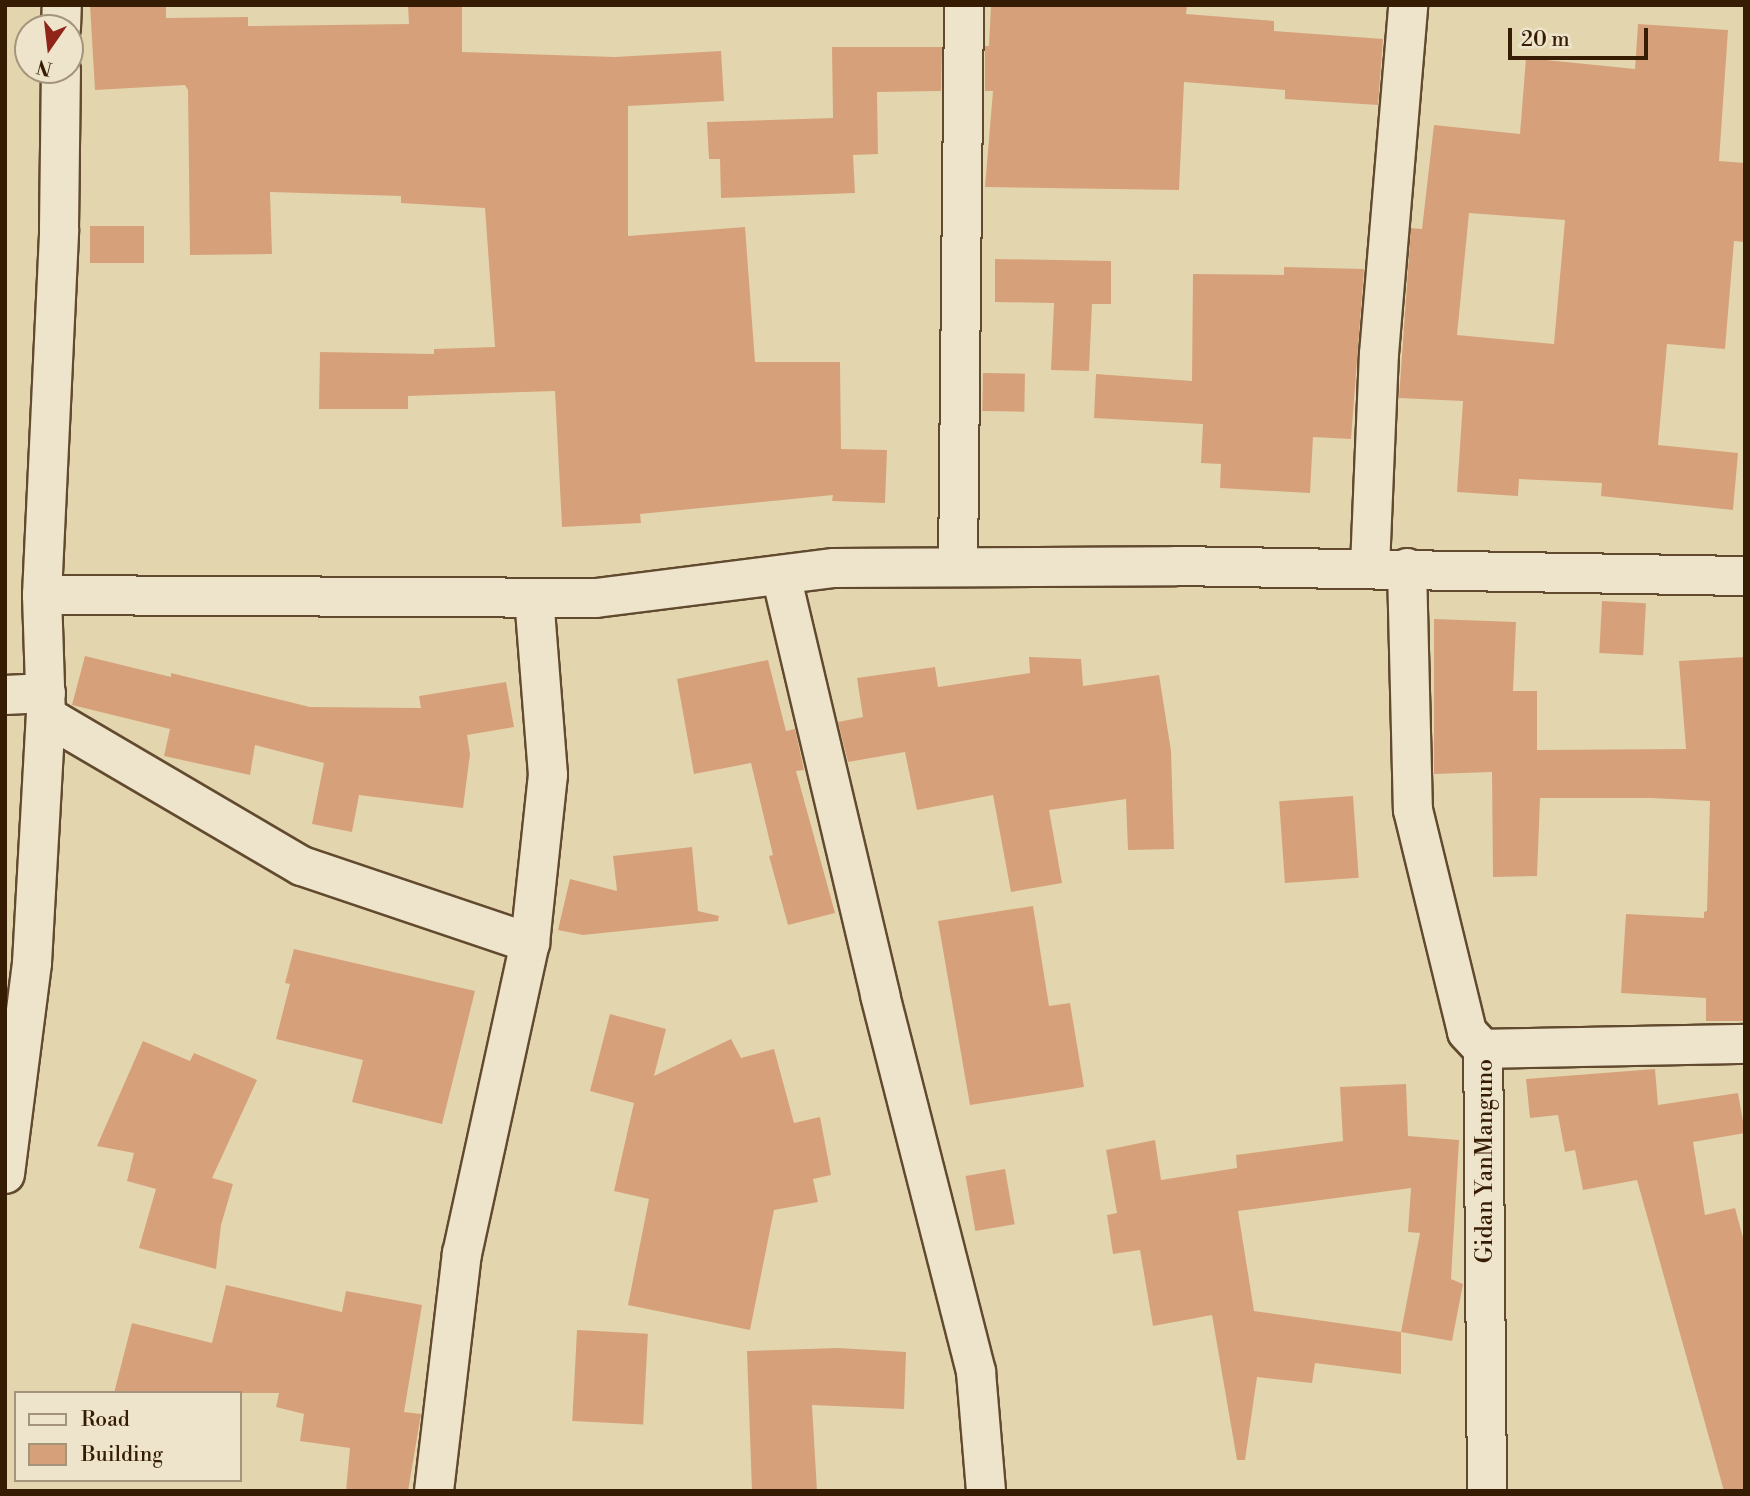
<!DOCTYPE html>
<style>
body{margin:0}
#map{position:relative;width:1750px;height:1496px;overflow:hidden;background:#e3d6af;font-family:"Libre Bodoni",serif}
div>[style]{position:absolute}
.building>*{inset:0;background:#d6a17a;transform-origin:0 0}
.roads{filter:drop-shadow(2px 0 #624a2f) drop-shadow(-2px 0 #624a2f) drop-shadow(0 2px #624a2f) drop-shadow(0 -2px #624a2f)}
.minor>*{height:38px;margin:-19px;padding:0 19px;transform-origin:19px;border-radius:19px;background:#ede4cb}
span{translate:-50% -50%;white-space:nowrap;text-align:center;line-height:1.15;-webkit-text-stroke:7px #ede4cb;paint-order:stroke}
.street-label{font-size:23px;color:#371c04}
.frame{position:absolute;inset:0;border:7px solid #371c04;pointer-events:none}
.legend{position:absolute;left:14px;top:1391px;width:228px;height:91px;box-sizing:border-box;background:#ede4cb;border:2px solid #a4947b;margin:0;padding:9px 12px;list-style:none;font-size:21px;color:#371c04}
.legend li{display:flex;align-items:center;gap:14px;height:35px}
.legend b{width:35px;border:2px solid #a4947b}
.north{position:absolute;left:14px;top:14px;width:70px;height:70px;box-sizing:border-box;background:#ede4cb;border:2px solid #a4947b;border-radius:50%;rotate:194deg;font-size:19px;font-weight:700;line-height:28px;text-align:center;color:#371c04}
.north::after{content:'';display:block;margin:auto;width:24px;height:32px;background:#8f2418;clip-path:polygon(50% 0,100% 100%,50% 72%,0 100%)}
.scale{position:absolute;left:1508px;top:28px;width:140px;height:32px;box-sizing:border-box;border:4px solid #371c04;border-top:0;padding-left:9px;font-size:21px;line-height:24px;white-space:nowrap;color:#371c04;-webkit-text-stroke:5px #ede4cb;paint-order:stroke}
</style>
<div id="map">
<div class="building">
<div style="clip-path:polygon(90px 5px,166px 5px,166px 18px,248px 17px,248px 26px,409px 24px,408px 5px,462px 5px,462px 52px,615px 57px,721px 51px,724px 101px,628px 106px,628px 236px,745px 227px,755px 362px,840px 362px,841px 449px,887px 450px,885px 503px,832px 501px,833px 495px,640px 514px,641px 523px,562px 527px,555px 391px,408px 396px,408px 409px,319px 409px,320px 352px,434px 354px,434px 349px,495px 347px,485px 208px,401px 203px,401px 196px,270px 192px,272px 254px,190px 255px,188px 90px,185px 85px,95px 90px)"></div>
<div style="clip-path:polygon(991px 5px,1187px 5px,1186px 14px,1274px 21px,1274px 31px,1383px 39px,1378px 105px,1285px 99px,1285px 90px,1184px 82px,1179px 190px,985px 187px,993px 91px,985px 91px,985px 46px,989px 46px)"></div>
<div style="clip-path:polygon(evenodd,1638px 24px,1728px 30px,1719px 161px,1745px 163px,1745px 242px,1734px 241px,1725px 349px,1667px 344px,1658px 445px,1738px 453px,1733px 510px,1601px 496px,1602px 483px,1519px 479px,1518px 496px,1457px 492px,1463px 401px,1399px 398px,1411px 228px,1422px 229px,1434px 125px,1520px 134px,1526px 58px,1635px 69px,1638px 24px,1469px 213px,1565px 220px,1554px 344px,1457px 335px,1469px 213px)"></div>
<div style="clip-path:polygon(832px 47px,942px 47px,941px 91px,877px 92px,878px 154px,853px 155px,855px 193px,721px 198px,720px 159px,709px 159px,707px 122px,833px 118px)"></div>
<div style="left:90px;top:226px;width:54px;height:37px"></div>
<div style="clip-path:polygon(995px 259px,1111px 261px,1111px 304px,1092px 304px,1089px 371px,1051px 370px,1054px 303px,995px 302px)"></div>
<div style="clip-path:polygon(1284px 267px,1364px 269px,1351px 439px,1313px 437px,1310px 493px,1220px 488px,1221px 464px,1201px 463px,1203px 424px,1094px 418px,1096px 374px,1192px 381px,1193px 274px,1284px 275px)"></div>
<div style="left:983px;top:373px;width:42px;height:38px;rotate:1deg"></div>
<div style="left:1602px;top:601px;width:44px;height:52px;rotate:3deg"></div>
<div style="clip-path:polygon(1434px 619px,1516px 622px,1513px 691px,1537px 691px,1537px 750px,1686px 749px,1679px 661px,1745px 657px,1745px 1021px,1706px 1021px,1706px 998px,1621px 993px,1626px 914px,1704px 918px,1704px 912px,1707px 911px,1710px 801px,1651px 798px,1540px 798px,1537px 876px,1493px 877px,1492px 772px,1434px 774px)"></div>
<div style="clip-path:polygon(85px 656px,171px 677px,171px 673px,310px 707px,421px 708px,419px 696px,506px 682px,514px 727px,467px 735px,470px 754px,463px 808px,359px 795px,352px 832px,312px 824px,324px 763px,255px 745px,250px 775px,164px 756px,170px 729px,72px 705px)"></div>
<div style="clip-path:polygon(1029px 657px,1081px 659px,1083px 686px,1159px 675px,1171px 751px,1174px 849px,1128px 850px,1126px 799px,1049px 810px,1062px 883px,1011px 892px,993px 795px,917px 810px,905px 752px,848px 762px,838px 722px,863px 717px,857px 678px,935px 667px,938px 687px,1030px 673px)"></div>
<div style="clip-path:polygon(768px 660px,786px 731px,795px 729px,804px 770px,796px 771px,835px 913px,788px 925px,769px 856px,773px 855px,751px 763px,694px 774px,677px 679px)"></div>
<div style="left:1353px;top:796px;width:82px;height:74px;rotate:86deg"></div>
<div style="clip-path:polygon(692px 847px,698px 911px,719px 916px,718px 921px,583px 935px,558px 930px,570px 879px,617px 891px,613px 856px)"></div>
<div style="clip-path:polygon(1033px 906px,1049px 1006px,1070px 1003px,1084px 1087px,970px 1105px,938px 921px)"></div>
<div style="clip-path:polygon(294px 949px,475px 991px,442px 1124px,352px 1102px,363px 1060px,276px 1039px,290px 984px,285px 983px)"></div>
<div style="clip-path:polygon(610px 1014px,666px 1029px,654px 1076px,731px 1039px,741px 1058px,774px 1049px,794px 1123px,820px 1117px,831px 1175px,813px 1179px,818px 1202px,774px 1210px,750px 1330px,628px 1305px,649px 1199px,614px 1191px,634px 1103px,590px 1091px)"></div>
<div style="clip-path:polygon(143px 1041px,190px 1061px,194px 1053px,257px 1080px,212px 1178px,233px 1184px,221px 1225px,216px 1269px,139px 1248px,156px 1189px,127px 1181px,134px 1153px,97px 1146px)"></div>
<div style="clip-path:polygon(1655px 1069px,1658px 1105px,1738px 1093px,1745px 1133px,1693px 1142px,1705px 1215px,1735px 1208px,1745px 1245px,1745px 1491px,1724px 1491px,1637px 1180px,1583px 1190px,1575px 1150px,1565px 1152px,1558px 1115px,1530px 1118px,1526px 1079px)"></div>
<div style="clip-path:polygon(evenodd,1406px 1084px,1408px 1136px,1459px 1140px,1451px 1279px,1463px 1284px,1452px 1341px,1401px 1332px,1401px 1374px,1315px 1363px,1312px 1383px,1257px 1377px,1245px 1460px,1237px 1460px,1212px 1315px,1153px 1326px,1140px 1250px,1113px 1254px,1107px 1215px,1117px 1213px,1106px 1150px,1155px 1140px,1161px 1180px,1237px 1168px,1236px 1155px,1343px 1141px,1340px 1087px,1406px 1084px,1411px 1188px,1408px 1232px,1420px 1233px,1401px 1332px,1254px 1311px,1238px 1211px,1411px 1188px)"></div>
<div style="left:1005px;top:1169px;width:56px;height:40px;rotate:80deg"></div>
<div style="clip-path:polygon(226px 1285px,342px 1312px,346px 1291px,422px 1305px,404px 1412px,421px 1414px,408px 1491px,346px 1491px,350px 1448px,300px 1441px,304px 1414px,276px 1407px,279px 1393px,114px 1393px,132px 1323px,212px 1343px)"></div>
<div style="left:577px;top:1330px;width:71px;height:91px;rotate:3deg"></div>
<div style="clip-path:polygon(838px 1348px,906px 1352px,904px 1409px,812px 1405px,817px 1491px,752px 1491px,747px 1351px)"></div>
</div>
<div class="roads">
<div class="minor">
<div style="left:61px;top:28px;width:23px;rotate:-88deg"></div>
<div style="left:958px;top:567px;width:562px;rotate:-89.39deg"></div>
<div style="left:1370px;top:567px;width:213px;rotate:-87.6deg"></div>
<div style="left:1379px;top:354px;width:350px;rotate:-85.2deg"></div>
<div style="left:1407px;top:568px;width:242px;rotate:88.6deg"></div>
<div style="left:1413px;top:810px;width:228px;rotate:76.3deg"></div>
<div style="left:1467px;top:1032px;width:23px;rotate:47deg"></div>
<div style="left:781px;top:575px;width:432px;rotate:76.7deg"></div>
<div style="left:880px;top:995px;width:389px;rotate:75.7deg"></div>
<div style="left:976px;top:1372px;width:119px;rotate:85.2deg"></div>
<div style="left:42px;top:595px;width:554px;rotate:0.31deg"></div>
<div style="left:596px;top:598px;width:240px;rotate:-7.2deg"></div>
<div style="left:834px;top:568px;width:342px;rotate:-0.3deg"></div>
<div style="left:1176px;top:566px;width:569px;rotate:1.01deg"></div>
<div style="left:5px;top:695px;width:41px;rotate:-2.8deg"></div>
<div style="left:46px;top:716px;width:297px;rotate:30.4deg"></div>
<div style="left:302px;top:866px;width:241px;rotate:18.7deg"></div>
<div style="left:5px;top:1174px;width:213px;rotate:-82.7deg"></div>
<div style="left:32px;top:963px;width:247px;rotate:-86.8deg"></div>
<div style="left:46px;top:716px;width:121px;rotate:-91.9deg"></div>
<div style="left:42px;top:595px;width:366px;rotate:-87.3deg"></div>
<div style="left:59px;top:229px;width:159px;rotate:-89.3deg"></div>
<div style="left:434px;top:1491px;width:239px;rotate:-83.3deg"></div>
<div style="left:462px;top:1254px;width:318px;rotate:-77.7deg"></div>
<div style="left:530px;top:943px;width:169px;rotate:-83.9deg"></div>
<div style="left:548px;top:775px;width:177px;rotate:-94.5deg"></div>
<div style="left:1487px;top:1491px;width:442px;rotate:-90.5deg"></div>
<div style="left:1483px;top:1049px;width:262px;rotate:-1.1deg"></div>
</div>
</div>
<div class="street-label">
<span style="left:1485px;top:1161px;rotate:-90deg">Gidan YanManguno</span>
</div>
<div class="frame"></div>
<ul class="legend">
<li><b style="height:9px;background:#ede4cb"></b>Road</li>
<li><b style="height:19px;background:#d6a17a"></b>Building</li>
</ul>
<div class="north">N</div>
<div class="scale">20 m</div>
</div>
